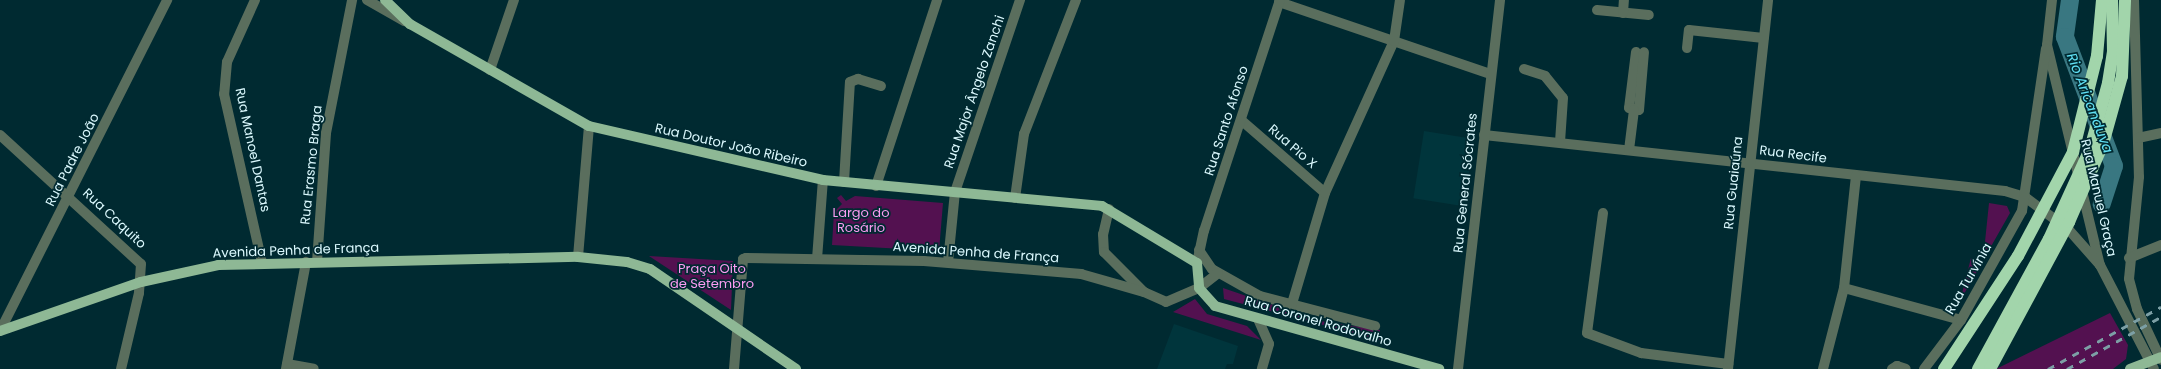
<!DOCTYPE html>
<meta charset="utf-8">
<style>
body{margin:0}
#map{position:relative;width:2161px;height:369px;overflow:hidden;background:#002a31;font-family:Poppins,sans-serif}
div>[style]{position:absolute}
.built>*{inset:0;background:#00353c;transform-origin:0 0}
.green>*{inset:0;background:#531150}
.river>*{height:18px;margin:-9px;padding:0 9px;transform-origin:9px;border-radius:9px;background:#397781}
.minor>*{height:10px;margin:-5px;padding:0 5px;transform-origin:5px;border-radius:5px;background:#5a6e5d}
.major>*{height:10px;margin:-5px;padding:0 5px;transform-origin:5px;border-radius:5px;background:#8eb895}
.rail>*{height:3px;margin-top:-1.5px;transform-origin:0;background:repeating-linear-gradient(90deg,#7c9fa5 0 7px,transparent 0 14px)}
.highway-bridge>*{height:12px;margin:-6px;padding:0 6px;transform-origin:6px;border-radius:6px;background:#a2d5ab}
span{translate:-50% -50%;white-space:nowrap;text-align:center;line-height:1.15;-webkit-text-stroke:3.5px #002a31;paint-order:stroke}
.street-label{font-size:13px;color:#dbf9fe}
.park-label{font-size:13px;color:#fa9cf2}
.water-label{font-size:14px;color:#60e1f5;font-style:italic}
</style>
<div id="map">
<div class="built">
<div style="left:1424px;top:131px;width:51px;height:68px;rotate:9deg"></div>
<div style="clip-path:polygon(1174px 324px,1238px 346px,1233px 364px,1227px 364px,1225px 369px,1157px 369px)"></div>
</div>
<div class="green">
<div style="clip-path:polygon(841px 195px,846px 201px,855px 196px,943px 203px,939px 251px,832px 245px,834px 212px,842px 204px,837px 198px)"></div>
<div style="clip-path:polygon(1989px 203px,2007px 206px,2010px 213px,1960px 301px,1971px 258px,1983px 261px)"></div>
<div style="clip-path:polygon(649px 256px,733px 261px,731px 310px)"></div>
<div style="clip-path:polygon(1223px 288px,1320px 321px,1380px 330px,1380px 340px,1224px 299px)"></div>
<div style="clip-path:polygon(1195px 299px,1207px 314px,1247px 326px,1261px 340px,1173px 312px)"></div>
<div style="clip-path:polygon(2110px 313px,2128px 345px,2126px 359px,2113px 369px,1996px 369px)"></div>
</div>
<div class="river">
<div style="left:2070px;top:0;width:37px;rotate:98deg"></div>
<div style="left:2065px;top:37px;width:138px;rotate:69.2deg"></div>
<div style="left:2114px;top:166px;width:40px;rotate:108deg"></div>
</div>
<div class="minor">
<div style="left:255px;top:0;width:68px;rotate:114.3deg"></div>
<div style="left:227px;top:62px;width:32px;rotate:95deg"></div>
<div style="left:224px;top:94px;width:173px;rotate:77.3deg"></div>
<div style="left:367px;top:0;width:43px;rotate:29.6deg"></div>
<div style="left:2052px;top:0;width:45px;rotate:96.3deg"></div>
<div style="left:2047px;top:45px;width:226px;rotate:76.5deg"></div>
<div style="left:2100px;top:265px;width:117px;rotate:62.6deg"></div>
<div style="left:2134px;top:0;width:177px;rotate:88.4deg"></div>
<div style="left:2139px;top:177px;width:102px;rotate:95.6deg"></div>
<div style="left:2129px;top:279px;width:31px;rotate:75deg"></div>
<div style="left:2137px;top:309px;width:56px;rotate:64.8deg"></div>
<div style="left:1279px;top:2px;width:224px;rotate:18.8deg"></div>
<div style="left:1597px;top:10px;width:52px;rotate:5.5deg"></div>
<div style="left:1623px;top:13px;width:13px;rotate:-86deg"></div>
<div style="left:1687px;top:48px;width:18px;rotate:-84deg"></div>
<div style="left:1689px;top:30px;width:75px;rotate:6.1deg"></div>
<div style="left:1636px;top:52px;width:56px;rotate:97.1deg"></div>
<div style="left:1629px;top:108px;width:10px;rotate:11deg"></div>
<div style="left:1639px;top:110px;width:58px;rotate:-85.1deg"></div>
<div style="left:1524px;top:69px;width:22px;rotate:18deg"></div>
<div style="left:1545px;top:76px;width:28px;rotate:51deg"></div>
<div style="left:1563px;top:98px;width:44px;rotate:93.9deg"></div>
<div style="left:490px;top:70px;width:74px;rotate:-71.1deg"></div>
<div style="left:1241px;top:120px;width:111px;rotate:41deg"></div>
<div style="left:0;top:135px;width:191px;rotate:42.5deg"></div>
<div style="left:141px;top:264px;width:29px;rotate:94deg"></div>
<div style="left:139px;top:293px;width:78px;rotate:103.3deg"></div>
<div style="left:1484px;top:135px;width:524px;rotate:6.13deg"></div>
<div style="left:2005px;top:191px;width:21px;rotate:17deg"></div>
<div style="left:2025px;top:197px;width:55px;rotate:36.9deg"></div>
<div style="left:2069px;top:230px;width:47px;rotate:48.5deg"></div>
<div style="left:2138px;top:138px;width:24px;rotate:-12deg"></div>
<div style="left:1629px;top:150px;width:40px;rotate:-82.9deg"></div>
<div style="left:844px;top:182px;width:100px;rotate:-86.6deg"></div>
<div style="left:850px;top:82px;width:9px;rotate:-21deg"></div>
<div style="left:858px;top:79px;width:24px;rotate:17deg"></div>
<div style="left:876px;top:186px;width:196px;rotate:-71.8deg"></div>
<div style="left:1015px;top:198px;width:65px;rotate:-82deg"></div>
<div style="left:1024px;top:134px;width:144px;rotate:-68.8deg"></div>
<div style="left:1109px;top:209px;width:26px;rotate:103deg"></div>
<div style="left:1103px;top:234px;width:18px;rotate:87deg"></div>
<div style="left:1104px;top:252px;width:54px;rotate:45deg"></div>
<div style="left:1603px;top:213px;width:121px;rotate:97.6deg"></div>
<div style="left:1587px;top:333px;width:58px;rotate:20.3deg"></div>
<div style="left:1641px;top:353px;width:88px;rotate:7.2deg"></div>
<div style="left:1199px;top:250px;width:23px;rotate:56deg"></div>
<div style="left:1212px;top:269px;width:55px;rotate:29.4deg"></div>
<div style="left:1260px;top:296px;width:119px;rotate:14.6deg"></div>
<div style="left:578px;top:257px;width:131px;rotate:-85.2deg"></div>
<div style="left:2129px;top:258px;width:35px;rotate:-22deg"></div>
<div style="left:817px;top:259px;width:79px;rotate:-85.7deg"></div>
<div style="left:317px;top:262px;width:129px;rotate:-86deg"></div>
<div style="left:326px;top:133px;width:136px;rotate:-78.9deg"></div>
<div style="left:948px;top:262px;width:70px;rotate:-84.3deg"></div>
<div style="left:955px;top:192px;width:203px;rotate:-71.3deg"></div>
<div style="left:1197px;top:263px;width:33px;rotate:-78deg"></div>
<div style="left:1204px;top:231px;width:243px;rotate:-71.8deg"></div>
<div style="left:1844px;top:288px;width:121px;rotate:15.3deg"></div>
<div style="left:1291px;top:307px;width:119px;rotate:-73.4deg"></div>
<div style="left:1325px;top:193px;width:167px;rotate:-65.6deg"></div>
<div style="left:1394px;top:41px;width:41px;rotate:-81.7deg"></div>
<div style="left:1258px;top:319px;width:27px;rotate:66deg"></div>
<div style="left:1269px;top:344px;width:26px;rotate:106deg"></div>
<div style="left:0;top:331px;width:371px;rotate:-63.2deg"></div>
<div style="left:287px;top:364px;width:27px;rotate:10deg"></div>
<div style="left:286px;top:369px;width:109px;rotate:-79.4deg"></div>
<div style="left:734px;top:369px;width:110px;rotate:-85.3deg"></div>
<div style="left:743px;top:259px;width:3px;rotate:-18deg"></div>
<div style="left:746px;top:258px;width:178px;rotate:1deg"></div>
<div style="left:924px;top:261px;width:158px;rotate:4.7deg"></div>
<div style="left:1081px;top:274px;width:66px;rotate:15.9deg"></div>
<div style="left:1144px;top:292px;width:24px;rotate:24deg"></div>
<div style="left:1166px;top:302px;width:36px;rotate:-23deg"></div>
<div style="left:1199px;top:288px;width:24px;rotate:-38deg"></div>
<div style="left:1458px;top:369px;width:371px;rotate:-83.5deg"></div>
<div style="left:1728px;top:369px;width:371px;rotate:-83.8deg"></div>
<div style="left:1823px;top:369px;width:84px;rotate:-75.5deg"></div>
<div style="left:1844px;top:288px;width:113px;rotate:-83.9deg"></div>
<div style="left:1892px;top:369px;width:6px;rotate:-31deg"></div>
<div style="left:1897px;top:366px;width:9px;rotate:18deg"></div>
<div style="left:1924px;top:369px;width:61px;rotate:-52.9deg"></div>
<div style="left:1961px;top:320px;width:125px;rotate:-60.8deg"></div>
<div style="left:2022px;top:211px;width:164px;rotate:-81.6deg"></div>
</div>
<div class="major">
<div style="left:385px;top:0;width:35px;rotate:44deg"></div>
<div style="left:410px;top:24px;width:206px;rotate:29.7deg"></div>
<div style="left:589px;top:126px;width:240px;rotate:13deg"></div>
<div style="left:823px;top:180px;width:280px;rotate:5.3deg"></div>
<div style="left:1102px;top:206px;width:111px;rotate:31deg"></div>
<div style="left:1197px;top:263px;width:25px;rotate:85deg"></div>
<div style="left:1199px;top:288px;width:24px;rotate:48deg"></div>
<div style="left:1215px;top:306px;width:233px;rotate:15.7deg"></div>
<div style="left:0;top:331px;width:149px;rotate:-19.2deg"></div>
<div style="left:141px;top:282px;width:79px;rotate:-12.4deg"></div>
<div style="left:218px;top:265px;width:360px;rotate:-1.3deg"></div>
<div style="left:578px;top:257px;width:49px;rotate:5.8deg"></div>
<div style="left:627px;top:262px;width:24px;rotate:17deg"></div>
<div style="left:650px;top:269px;width:177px;rotate:34.4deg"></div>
<div style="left:2130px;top:369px;width:33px;rotate:-21deg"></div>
</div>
<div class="rail">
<div style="left:2048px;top:369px;width:129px;rotate:-28.8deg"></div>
<div style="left:2067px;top:369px;width:107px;rotate:-29deg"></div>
</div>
<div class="highway-bridge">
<div style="left:1944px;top:369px;width:135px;rotate:-56.8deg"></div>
<div style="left:2018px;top:256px;width:118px;rotate:-62.1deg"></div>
<div style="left:2073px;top:152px;width:99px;rotate:-76deg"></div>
<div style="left:2097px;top:56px;width:56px;rotate:-84.9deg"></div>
<div style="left:1978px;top:369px;width:148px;rotate:-61.4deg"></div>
<div style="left:2049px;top:239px;width:99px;rotate:-65.5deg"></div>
<div style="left:2090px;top:149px;width:68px;rotate:-74.7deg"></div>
<div style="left:2108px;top:83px;width:32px;rotate:-81deg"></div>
<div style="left:2113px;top:51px;width:51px;rotate:-91.1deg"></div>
<div style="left:1990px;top:369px;width:167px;rotate:-61.7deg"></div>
<div style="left:2069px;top:222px;width:85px;rotate:-66.4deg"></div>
<div style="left:2103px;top:144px;width:71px;rotate:-74.4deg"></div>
<div style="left:2122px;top:76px;width:76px;rotate:-87.7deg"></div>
</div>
<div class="street-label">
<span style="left:975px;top:92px;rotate:-71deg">Rua Major Ângelo Zanchi</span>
<span style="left:1227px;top:121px;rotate:-72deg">Rua Santo Afonso</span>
<span style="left:731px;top:146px;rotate:13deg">Rua Doutor João Ribeiro</span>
<span style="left:1292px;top:147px;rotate:41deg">Rua Pio X</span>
<span style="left:252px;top:150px;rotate:78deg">Rua Manoel Dantas</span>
<span style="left:1793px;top:155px;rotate:7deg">Rua Recife</span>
<span style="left:73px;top:160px;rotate:-63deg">Rua Padre João</span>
<span style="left:312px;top:165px;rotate:-84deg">Rua Erasmo Braga</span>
<span style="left:1466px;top:183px;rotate:-84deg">Rua General Sócrates</span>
<span style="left:1734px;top:183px;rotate:-84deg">Rua Guaiaúna</span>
<span style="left:2098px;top:198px;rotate:77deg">Rua Manuel Graça</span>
<span style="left:114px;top:219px;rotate:43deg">Rua Caquito</span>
<span style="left:296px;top:251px;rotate:-2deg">Avenida Penha de França</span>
<span style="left:976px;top:253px;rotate:4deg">Avenida Penha de França</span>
<span style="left:1969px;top:279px;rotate:-60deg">Rua Turvínia</span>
<span style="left:1318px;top:322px;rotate:16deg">Rua Coronel Rodovalho</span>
</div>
<div class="park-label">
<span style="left:861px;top:221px">Largo do<br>Rosário</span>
<span style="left:712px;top:277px">Praça Oito<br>de Setembro</span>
</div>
<div class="water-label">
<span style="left:2090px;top:103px;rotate:69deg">Rio Aricanduva</span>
</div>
</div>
